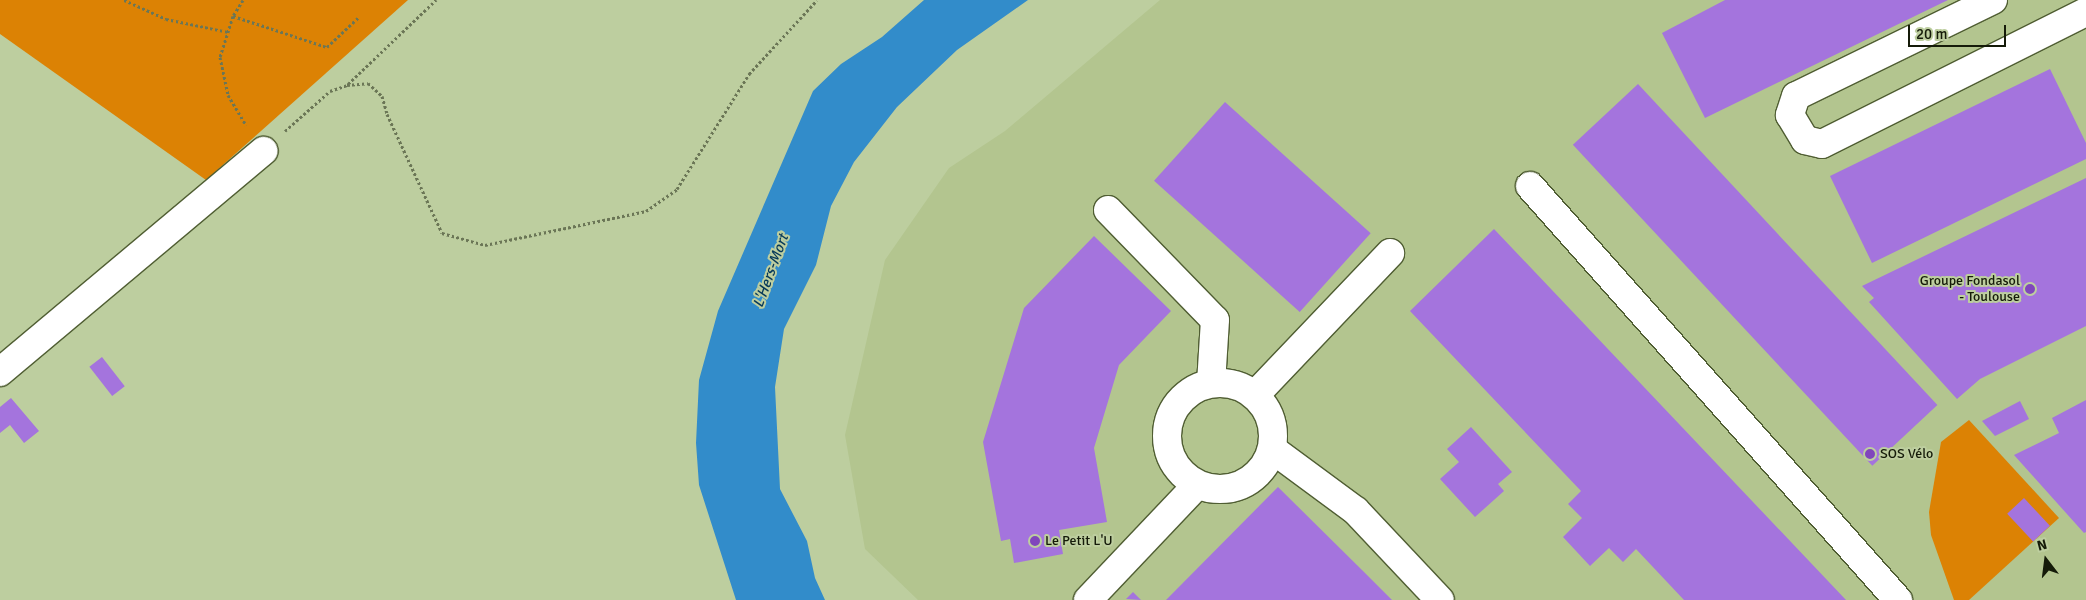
<!DOCTYPE html>
<meta charset="utf-8">
<style>
body{margin:0}
#map{position:relative;width:2086px;height:600px;overflow:hidden;background:#bdce9f;font-family:Signika,sans-serif}
div>[style]{position:absolute}
.built>*{inset:0;background:#b3c58f}
.green>*{inset:0;background:#dc8204}
.water>*{inset:0;background:#328cca}
.building>*{inset:0;background:#a474dd;transform-origin:0 0}
.path>*{height:3px;margin-top:-1.5px;transform-origin:0;background:repeating-linear-gradient(90deg,#6b7656 0 2.5px,transparent 0 5px)}
.roads{filter:drop-shadow(1px 0 #505e33) drop-shadow(-1px 0 #505e33) drop-shadow(0 1px #505e33) drop-shadow(0 -1px #505e33)}
.minor>*{height:28px;margin:-14px;padding:0 14px;transform-origin:14px;border-radius:14px;background:#fff}
.minor>.ring{margin:-14px;padding:0;box-sizing:content-box;background:none;border:28px solid #fff;border-radius:50%}
.dots>*{width:14px;height:14px;translate:-50% -50%;box-sizing:border-box;border:2px solid #bdce9f;border-radius:50%}
span{translate:-50% -50%;white-space:nowrap;text-align:center;line-height:1.15;-webkit-text-stroke:4px #bdce9f;paint-order:stroke}
.poi-label{font-size:14px;color:#151b09}
.right{translate:-100% -50%;text-align:right}
.left{translate:0 -50%;text-align:left}
.water-label{font-size:15px;color:#073959;font-style:italic}
.north{position:absolute;left:2021px;top:535px;width:50px;height:50px;-webkit-text-stroke:4px #bdce9f;paint-order:stroke;rotate:345deg;font-size:14px;font-weight:700;line-height:20px;text-align:center;color:#151b09}
.north::after{content:'';display:block;margin:auto;width:18px;height:22px;background:#151b09;clip-path:polygon(50% 0,100% 100%,50% 72%,0 100%)}
.scale{position:absolute;left:1908px;top:25px;width:98px;height:22px;box-sizing:border-box;border:2px solid #151b09;border-top:0;padding-left:6px;font-size:15px;line-height:18px;white-space:nowrap;color:#151b09;-webkit-text-stroke:4px #bdce9f;paint-order:stroke}
</style>
<div id="map">
<div class="built">
<div style="clip-path:polygon(1160px 0,2086px 0,2086px 600px,918px 600px,865px 549px,845px 435px,885px 260px,949px 168px,1005px 131px)"></div>
</div>
<div class="green">
<div style="clip-path:polygon(0 0,408px 0,206px 180px,0 34px)"></div>
<div style="clip-path:polygon(1969px 420px,2059px 518px,1969px 600px,1954px 600px,1931px 535px,1929px 512px,1941px 442px)"></div>
</div>
<div class="water">
<div style="clip-path:polygon(924px 0,1028px 0,957px 50px,897px 107px,854px 162px,831px 206px,816px 265px,784px 329px,775px 387px,780px 489px,807px 541px,815px 578px,825px 600px,736px 600px,699px 485px,696px 443px,699px 380px,718px 311px,813px 91px,841px 64px,882px 37px)"></div>
</div>
<div class="building">
<div style="clip-path:polygon(1725px 0,1948px 0,1705px 118px,1662px 33px)"></div>
<div style="clip-path:polygon(2050px 69px,2086px 143px,2086px 159px,1872px 263px,1830px 176px)"></div>
<div style="left:1638px;top:84px;width:439px;height:89px;rotate:47deg"></div>
<div style="left:1225px;top:102px;width:196px;height:106px;rotate:42deg"></div>
<div style="clip-path:polygon(2086px 178px,2086px 326px,1980px 379px,1957px 399px,1869px 302px,1874px 298px,1862px 286px)"></div>
<div style="clip-path:polygon(1494px 229px,1846px 600px,1684px 600px,1636px 549px,1623px 562px,1609px 548px,1590px 566px,1563px 537px,1582px 518px,1568px 504px,1581px 491px,1410px 311px)"></div>
<div style="clip-path:polygon(1094px 236px,1171px 311px,1119px 365px,1094px 448px,1107px 522px,1059px 530px,1063px 554px,1014px 563px,1010px 539px,1001px 541px,983px 442px,1024px 308px)"></div>
<div style="left:102px;top:357px;width:37px;height:16px;rotate:52deg"></div>
<div style="clip-path:polygon(11px 398px,39px 431px,24px 443px,10px 425px,0 433px,0 407px)"></div>
<div style="clip-path:polygon(2086px 400px,2086px 532px,2084px 533px,2014px 455px,2059px 433px,2052px 418px)"></div>
<div style="clip-path:polygon(2020px 401px,2029px 419px,1995px 436px,1982px 421px)"></div>
<div style="clip-path:polygon(1471px 427px,1512px 472px,1498px 484px,1504px 491px,1475px 517px,1440px 479px,1459px 462px,1447px 449px)"></div>
<div style="clip-path:polygon(1278px 487px,1365px 573px,1392px 600px,1166px 600px)"></div>
<div style="left:2024px;top:498px;width:38px;height:23px;rotate:47deg"></div>
<div style="clip-path:polygon(1133px 592px,1141px 600px,1126px 599px)"></div>
</div>
<div class="path">
<div style="left:124px;top:0;width:46px;rotate:24.3deg"></div>
<div style="left:166px;top:19px;width:63px;rotate:11.8deg"></div>
<div style="left:243px;top:0;width:19px;rotate:122deg"></div>
<div style="left:233px;top:16px;width:43px;rotate:107.6deg"></div>
<div style="left:220px;top:57px;width:39px;rotate:78deg"></div>
<div style="left:228px;top:95px;width:35px;rotate:59deg"></div>
<div style="left:233px;top:16px;width:99px;rotate:18.3deg"></div>
<div style="left:327px;top:47px;width:45px;rotate:-43.2deg"></div>
<div style="left:348px;top:84px;width:122px;rotate:-43.7deg"></div>
<div style="left:285px;top:131px;width:60px;rotate:-41.6deg"></div>
<div style="left:330px;top:91px;width:18px;rotate:-19deg"></div>
<div style="left:347px;top:85px;width:21px;rotate:-5deg"></div>
<div style="left:368px;top:83px;width:19px;rotate:43deg"></div>
<div style="left:382px;top:96px;width:19px;rotate:74deg"></div>
<div style="left:387px;top:114px;width:131px;rotate:65.2deg"></div>
<div style="left:442px;top:233px;width:45px;rotate:15.6deg"></div>
<div style="left:485px;top:245px;width:165px;rotate:-11.9deg"></div>
<div style="left:646px;top:211px;width:38px;rotate:-35deg"></div>
<div style="left:677px;top:189px;width:136px;rotate:-57.9deg"></div>
<div style="left:749px;top:74px;width:100px;rotate:-47.4deg"></div>
</div>
<div class="roads">
<div class="minor">
<div style="left:1993px;top:0;width:219px;rotate:154deg"></div>
<div style="left:1796px;top:96px;width:20px;rotate:108deg"></div>
<div style="left:1790px;top:115px;width:29px;rotate:59deg"></div>
<div style="left:1805px;top:140px;width:17px;rotate:13deg"></div>
<div style="left:1822px;top:144px;width:295px;rotate:-26.6deg"></div>
<div style="left:1530px;top:186px;width:554px;rotate:48.37deg"></div>
<div style="left:1108px;top:210px;width:153px;rotate:45.8deg"></div>
<div style="left:1215px;top:320px;width:63px;rotate:93.6deg"></div>
<div style="left:0;top:372px;width:344px;rotate:-40deg"></div>
<div class="ring" style="left:1167px;top:383px;width:78px;height:78px"></div>
<div style="left:1255px;top:395px;width:196px;rotate:-46.4deg"></div>
<div style="left:1272px;top:449px;width:104px;rotate:36.4deg"></div>
<div style="left:1356px;top:511px;width:122px;rotate:46.7deg"></div>
<div style="left:1088px;top:600px;width:158px;rotate:-46.5deg"></div>
</div>
</div>
<div class="dots">
<div style="left:2030px;top:289px;background:#8046bc"></div>
<div style="left:1870px;top:454px;background:#8046bc"></div>
<div style="left:1035px;top:541px;background:#8046bc"></div>
</div>
<div class="poi-label">
<span class="right" style="left:2020px;top:289px">Groupe Fondasol<br>- Toulouse</span>
<span class="left" style="left:1880px;top:454px">SOS Vélo</span>
<span class="left" style="left:1045px;top:541px">Le Petit L'U</span>
</div>
<div class="water-label">
<span style="left:771px;top:271px;rotate:-70deg">L'Hers-Mort</span>
</div>
<div class="north">N</div>
<div class="scale">20 m</div>
</div>
